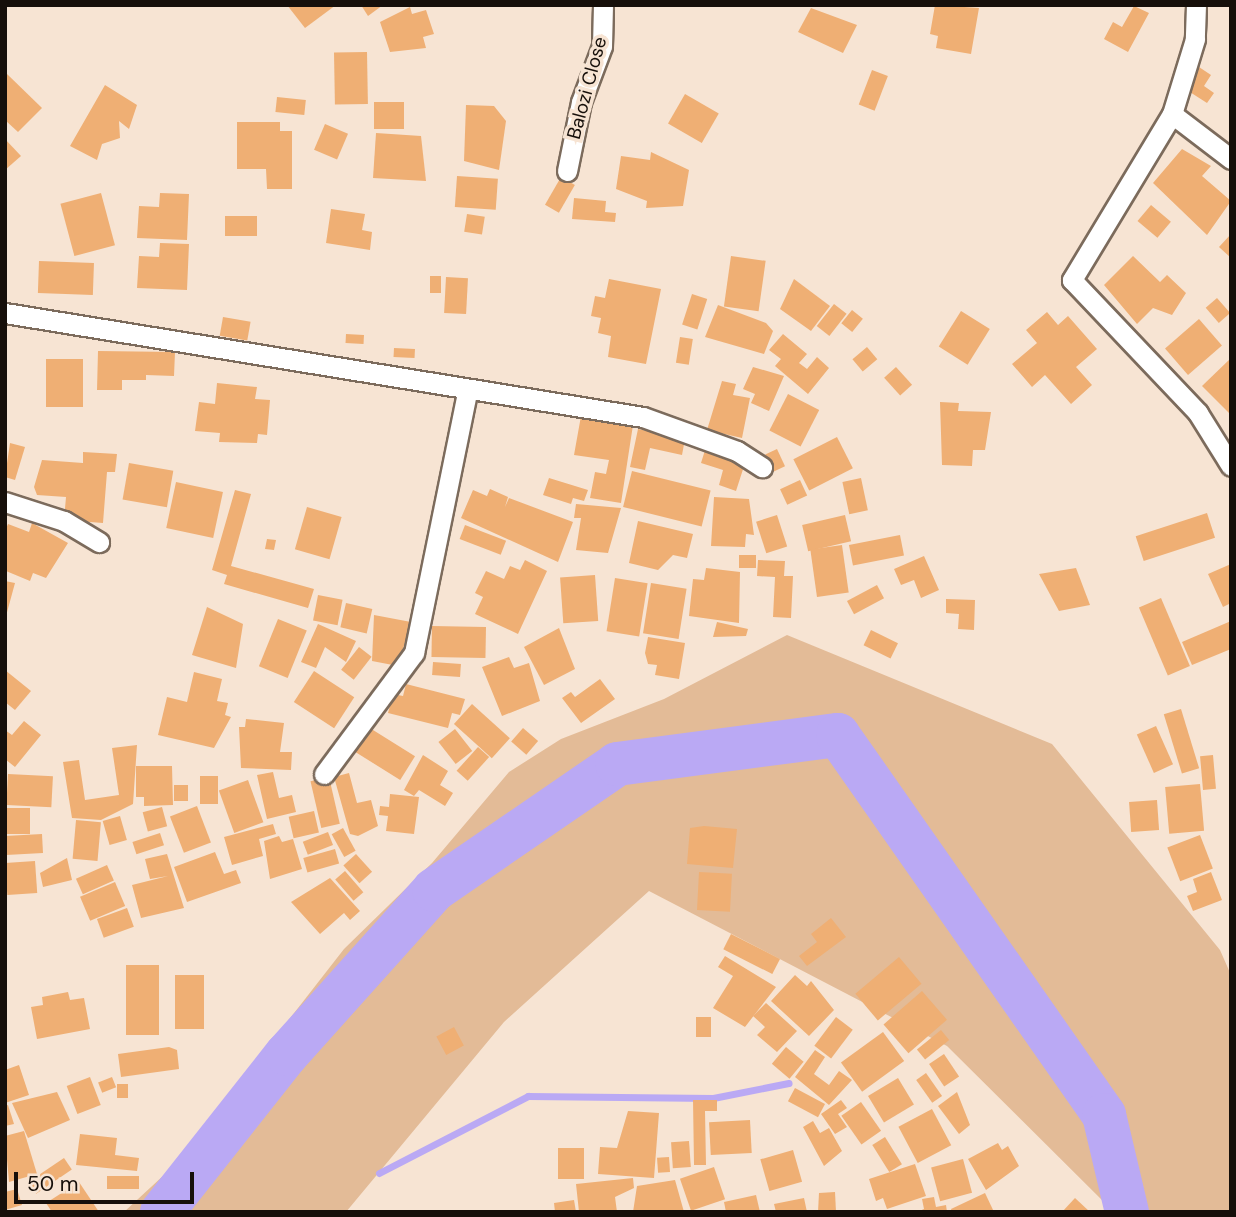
<!DOCTYPE html>
<style>
body{margin:0}
#map{position:relative;width:1236px;height:1217px;overflow:hidden;background:#f7e4d3;font-family:"DM Sans",sans-serif}
div>[style]{position:absolute}
.green>*{inset:0;background:#e3bb97}
.stream>*{height:7px;margin:-3.5px;padding:0 3.5px;transform-origin:3.5px;border-radius:3.5px;background:#baa9f4}
.river>*{height:44px;margin:-22px;padding:0 22px;transform-origin:22px;border-radius:22px;background:#baa9f4}
.building>*{inset:0;background:#efaf74;transform-origin:0 0}
.roads{filter:drop-shadow(2px 0 #7c6b5c) drop-shadow(-2px 0 #7c6b5c) drop-shadow(0 2px #7c6b5c) drop-shadow(0 -2px #7c6b5c)}
.minor>*{height:19px;margin:-9.5px;padding:0 9.5px;transform-origin:9.5px;border-radius:9.5px;background:#fff}
span{translate:-50% -50%;white-space:nowrap;text-align:center;line-height:1.15;-webkit-text-stroke:7px #f7e4d3;paint-order:stroke}
.street-label{font-size:19px;color:#160f0a}
.frame{position:absolute;inset:0;border:7px solid #160f0a;pointer-events:none}
.scale{position:absolute;left:14px;top:1172px;width:180px;height:32px;box-sizing:border-box;border:4px solid #160f0a;border-top:0;padding-left:9px;font-size:21px;line-height:24px;white-space:nowrap;color:#160f0a;-webkit-text-stroke:5px #f7e4d3;paint-order:stroke}
</style>
<div id="map">
<div class="green">
<div style="clip-path:polygon(787px 635px,1052px 744px,1220px 950px,1231px 975px,1231px 1212px,1114px 1212px,947px 1046px,649px 891px,504px 1022px,346px 1212px,124px 1212px,178px 1162px,344px 949px,432px 863px,509px 772px,561px 739px,664px 699px)"></div>
</div>
<div class="stream">
<div style="left:379px;top:1173px;width:168px;rotate:-27.3deg"></div>
<div style="left:528px;top:1096px;width:185px;rotate:0.6deg"></div>
<div style="left:713px;top:1098px;width:77px;rotate:-11.2deg"></div>
</div>
<div class="river">
<div style="left:162px;top:1212px;width:201px;rotate:-51.7deg"></div>
<div style="left:287px;top:1054px;width:220px;rotate:-48.1deg"></div>
<div style="left:434px;top:890px;width:222px;rotate:-34.5deg"></div>
<div style="left:617px;top:764px;width:223px;rotate:-7.5deg"></div>
<div style="left:838px;top:735px;width:464px;rotate:55deg"></div>
<div style="left:1104px;top:1115px;width:100px;rotate:76.7deg"></div>
</div>
<div class="building">
<div style="clip-path:polygon(287px 5px,336px 5px,305px 28px)"></div>
<div style="clip-path:polygon(361px 5px,383px 5px,368px 16px)"></div>
<div style="clip-path:polygon(935px 5px,979px 8px,971px 54px,936px 48px,938px 36px,930px 34px)"></div>
<div style="clip-path:polygon(1134px 6px,1149px 13px,1128px 52px,1104px 39px,1113px 22px,1122px 27px)"></div>
<div style="clip-path:polygon(410px 7px,412px 14px,426px 10px,434px 34px,423px 37px,426px 48px,390px 52px,380px 22px)"></div>
<div style="clip-path:polygon(811px 8px,857px 25px,843px 53px,798px 32px)"></div>
<div style="left:367px;top:52px;width:52px;height:33px;rotate:89deg"></div>
<div style="clip-path:polygon(1196px 65px,1211px 75px,1204px 86px,1214px 93px,1207px 103px,1182px 87px)"></div>
<div style="left:872px;top:70px;width:17px;height:37px;rotate:21deg"></div>
<div style="clip-path:polygon(6px 73px,42px 108px,18px 132px,5px 120px)"></div>
<div style="clip-path:polygon(105px 85px,137px 105px,129px 129px,119px 121px,120px 138px,102px 144px,97px 160px,70px 146px)"></div>
<div style="left:685px;top:94px;width:39px;height:34px;rotate:30deg"></div>
<div style="left:277px;top:97px;width:29px;height:15px;rotate:6deg"></div>
<div style="left:374px;top:102px;width:30px;height:27px"></div>
<div style="clip-path:polygon(466px 105px,494px 106px,506px 121px,499px 170px,464px 161px)"></div>
<div style="clip-path:polygon(237px 122px,280px 122px,280px 131px,292px 131px,292px 189px,267px 189px,266px 169px,237px 169px)"></div>
<div style="left:325px;top:124px;width:25px;height:28px;rotate:23deg"></div>
<div style="clip-path:polygon(376px 133px,421px 136px,426px 181px,373px 178px)"></div>
<div style="clip-path:polygon(5px 139px,21px 156px,5px 170px)"></div>
<div style="clip-path:polygon(1182px 149px,1211px 166px,1202px 176px,1231px 201px,1207px 235px,1153px 183px)"></div>
<div style="clip-path:polygon(651px 152px,689px 170px,683px 206px,646px 208px,647px 201px,616px 189px,621px 156px,650px 160px)"></div>
<div style="left:457px;top:176px;width:41px;height:31px;rotate:4deg"></div>
<div style="left:561px;top:177px;width:16px;height:32px;rotate:30deg"></div>
<div style="left:101px;top:193px;width:54px;height:42px;rotate:75deg"></div>
<div style="clip-path:polygon(160px 193px,189px 194px,187px 240px,137px 238px,139px 206px,159px 207px)"></div>
<div style="clip-path:polygon(574px 198px,606px 201px,605px 212px,616px 213px,615px 222px,572px 219px)"></div>
<div style="left:1151px;top:205px;width:26px;height:21px;rotate:40deg"></div>
<div style="clip-path:polygon(331px 209px,365px 214px,362px 230px,372px 232px,370px 250px,326px 243px)"></div>
<div style="left:467px;top:214px;width:18px;height:18px;rotate:9deg"></div>
<div style="left:225px;top:216px;width:32px;height:20px"></div>
<div style="clip-path:polygon(1231px 234px,1231px 258px,1219px 247px)"></div>
<div style="clip-path:polygon(160px 243px,189px 244px,187px 290px,137px 288px,139px 256px,159px 257px)"></div>
<div style="left:731px;top:256px;width:35px;height:51px;rotate:8deg"></div>
<div style="clip-path:polygon(1133px 256px,1160px 282px,1167px 275px,1186px 293px,1172px 315px,1153px 308px,1137px 324px,1104px 285px)"></div>
<div style="left:39px;top:261px;width:55px;height:32px;rotate:2deg"></div>
<div style="left:430px;top:276px;width:11px;height:17px"></div>
<div style="left:446px;top:277px;width:22px;height:36px;rotate:3deg"></div>
<div style="clip-path:polygon(609px 279px,661px 289px,646px 364px,608px 357px,611px 336px,598px 333px,601px 318px,591px 316px,595px 296px,605px 298px)"></div>
<div style="clip-path:polygon(794px 279px,830px 306px,811px 331px,780px 309px)"></div>
<div style="left:692px;top:294px;width:16px;height:32px;rotate:18deg"></div>
<div style="left:1217px;top:298px;width:20px;height:15px;rotate:49deg"></div>
<div style="left:834px;top:304px;width:16px;height:28px;rotate:38deg"></div>
<div style="clip-path:polygon(718px 305px,766px 323px,773px 331px,764px 354px,705px 337px)"></div>
<div style="left:852px;top:310px;width:14px;height:17px;rotate:39deg"></div>
<div style="left:961px;top:311px;width:34px;height:42px;rotate:32deg"></div>
<div style="clip-path:polygon(1047px 312px,1058px 325px,1068px 316px,1097px 349px,1076px 367px,1092px 385px,1071px 404px,1045px 375px,1032px 387px,1012px 364px,1037px 343px,1026px 330px)"></div>
<div style="left:223px;top:317px;width:28px;height:19px;rotate:10deg"></div>
<div style="left:1199px;top:319px;width:35px;height:45px;rotate:49deg"></div>
<div style="left:346px;top:334px;width:18px;height:9px;rotate:3deg"></div>
<div style="clip-path:polygon(783px 334px,807px 354px,799px 363px,807px 369px,817px 357px,829px 368px,808px 394px,775px 366px,781px 359px,769px 350px)"></div>
<div style="left:680px;top:337px;width:13px;height:26px;rotate:9deg"></div>
<div style="left:867px;top:347px;width:16px;height:19px;rotate:50deg"></div>
<div style="left:394px;top:348px;width:21px;height:9px;rotate:3deg"></div>
<div style="clip-path:polygon(98px 351px,175px 352px,174px 376px,146px 375px,146px 380px,122px 380px,122px 390px,97px 390px)"></div>
<div style="clip-path:polygon(1231px 358px,1231px 415px,1202px 386px)"></div>
<div style="left:46px;top:359px;width:37px;height:48px"></div>
<div style="clip-path:polygon(753px 367px,784px 376px,769px 411px,751px 403px,755px 394px,743px 389px)"></div>
<div style="left:896px;top:367px;width:24px;height:16px;rotate:48deg"></div>
<div style="clip-path:polygon(722px 381px,736px 384px,733px 395px,750px 398px,742px 438px,707px 430px)"></div>
<div style="clip-path:polygon(217px 383px,257px 387px,255px 399px,270px 400px,267px 435px,258px 434px,257px 443px,219px 442px,220px 433px,195px 431px,199px 402px,215px 404px)"></div>
<div style="left:788px;top:394px;width:35px;height:41px;rotate:27deg"></div>
<div style="clip-path:polygon(940px 402px,959px 403px,958px 411px,991px 412px,985px 450px,973px 450px,972px 466px,942px 465px)"></div>
<div style="clip-path:polygon(581px 416px,633px 425px,621px 503px,590px 498px,595px 472px,606px 474px,609px 460px,574px 455px)"></div>
<div style="clip-path:polygon(638px 429px,685px 439px,682px 455px,650px 448px,645px 470px,630px 467px)"></div>
<div style="left:837px;top:437px;width:35px;height:49px;rotate:63deg"></div>
<div style="clip-path:polygon(10px 443px,25px 447px,15px 480px,5px 477px)"></div>
<div style="clip-path:polygon(706px 447px,746px 460px,736px 491px,719px 485px,723px 470px,701px 463px)"></div>
<div style="left:777px;top:449px;width:19px;height:13px;rotate:65deg"></div>
<div style="clip-path:polygon(83px 452px,117px 454px,115px 472px,107px 472px,103px 523px,64px 520px,66px 497px,37px 495px,34px 487px,42px 460px,83px 463px)"></div>
<div style="left:129px;top:463px;width:45px;height:37px;rotate:10deg"></div>
<div style="left:632px;top:471px;width:81px;height:37px;rotate:14deg"></div>
<div style="clip-path:polygon(549px 478px,588px 490px,584px 501px,573px 498px,571px 504px,543px 495px)"></div>
<div style="left:861px;top:478px;width:33px;height:19px;rotate:78deg"></div>
<div style="left:800px;top:480px;width:17px;height:22px;rotate:65deg"></div>
<div style="left:176px;top:482px;width:48px;height:47px;rotate:12deg"></div>
<div style="clip-path:polygon(490px 489px,508px 497px,505px 507px,509px 498px,573px 522px,558px 562px,461px 518px,473px 490px,487px 496px)"></div>
<div style="clip-path:polygon(235px 490px,251px 494px,231px 566px,314px 589px,308px 608px,224px 584px,227px 575px,212px 570px)"></div>
<div style="clip-path:polygon(714px 497px,749px 499px,754px 535px,746px 534px,745px 547px,711px 546px)"></div>
<div style="clip-path:polygon(576px 504px,621px 508px,608px 553px,576px 550px,581px 518px,574px 518px)"></div>
<div style="left:307px;top:507px;width:36px;height:44px;rotate:16deg"></div>
<div style="left:1207px;top:513px;width:26px;height:75px;rotate:72deg"></div>
<div style="left:777px;top:515px;width:33px;height:22px;rotate:72deg"></div>
<div style="left:845px;top:515px;width:27px;height:44px;rotate:77deg"></div>
<div style="clip-path:polygon(638px 521px,693px 534px,687px 558px,673px 555px,658px 570px,629px 563px)"></div>
<div style="clip-path:polygon(32px 523px,68px 543px,46px 578px,33px 573px,30px 581px,6px 571px,5px 531px,8px 524px,29px 532px)"></div>
<div style="left:465px;top:525px;width:44px;height:15px;rotate:21deg"></div>
<div style="left:900px;top:535px;width:21px;height:52px;rotate:79deg"></div>
<div style="clip-path:polygon(267px 539px,276px 540px,274px 550px,265px 549px)"></div>
<div style="left:842px;top:545px;width:48px;height:32px;rotate:82deg"></div>
<div style="left:739px;top:555px;width:17px;height:13px"></div>
<div style="clip-path:polygon(924px 556px,939px 590px,921px 598px,914px 580px,901px 585px,894px 569px)"></div>
<div style="clip-path:polygon(525px 560px,547px 571px,518px 634px,475px 614px,483px 597px,475px 593px,486px 571px,504px 579px,510px 566px,520px 570px)"></div>
<div style="clip-path:polygon(758px 560px,785px 561px,784px 576px,793px 576px,791px 618px,773px 617px,775px 577px,757px 576px)"></div>
<div style="clip-path:polygon(1231px 564px,1231px 603px,1223px 607px,1208px 574px)"></div>
<div style="clip-path:polygon(706px 568px,740px 572px,739px 623px,689px 616px,693px 579px,704px 580px)"></div>
<div style="clip-path:polygon(1076px 568px,1090px 605px,1059px 611px,1039px 574px)"></div>
<div style="left:595px;top:575px;width:46px;height:35px;rotate:86deg"></div>
<div style="left:615px;top:578px;width:33px;height:54px;rotate:9deg"></div>
<div style="clip-path:polygon(5px 581px,15px 583px,6px 616px,5px 616px)"></div>
<div style="left:651px;top:583px;width:36px;height:51px;rotate:9deg"></div>
<div style="left:877px;top:585px;width:15px;height:34px;rotate:62deg"></div>
<div style="left:318px;top:595px;width:25px;height:26px;rotate:11deg"></div>
<div style="left:1161px;top:598px;width:74px;height:24px;rotate:67deg"></div>
<div style="clip-path:polygon(946px 599px,975px 600px,974px 630px,958px 629px,959px 614px,946px 613px)"></div>
<div style="left:346px;top:603px;width:27px;height:25px;rotate:13deg"></div>
<div style="clip-path:polygon(207px 607px,243px 624px,236px 668px,192px 655px)"></div>
<div style="clip-path:polygon(374px 615px,411px 622px,398px 666px,372px 661px)"></div>
<div style="left:278px;top:619px;width:31px;height:51px;rotate:22deg"></div>
<div style="clip-path:polygon(1231px 621px,1231px 649px,1192px 665px,1182px 642px)"></div>
<div style="clip-path:polygon(717px 622px,748px 629px,746px 636px,713px 637px)"></div>
<div style="clip-path:polygon(318px 624px,356px 641px,346px 662px,325px 647px,316px 668px,301px 662px)"></div>
<div style="left:432px;top:626px;width:54px;height:31px;rotate:1deg"></div>
<div style="clip-path:polygon(559px 628px,575px 669px,544px 685px,524px 647px)"></div>
<div style="left:871px;top:630px;width:30px;height:17px;rotate:26deg"></div>
<div style="clip-path:polygon(648px 637px,685px 643px,679px 679px,655px 675px,657px 665px,648px 664px,645px 653px)"></div>
<div style="left:359px;top:647px;width:16px;height:29px;rotate:38deg"></div>
<div style="clip-path:polygon(509px 657px,514px 668px,529px 663px,540px 701px,502px 716px,482px 667px)"></div>
<div style="left:433px;top:662px;width:28px;height:13px;rotate:4deg"></div>
<div style="clip-path:polygon(5px 670px,31px 691px,15px 710px,5px 702px)"></div>
<div style="left:314px;top:671px;width:48px;height:37px;rotate:33deg"></div>
<div style="clip-path:polygon(194px 672px,222px 679px,217px 701px,228px 703px,225px 715px,231px 717px,214px 748px,158px 735px,167px 697px,187px 702px)"></div>
<div style="clip-path:polygon(600px 679px,615px 699px,581px 723px,562px 698px,571px 692px,575px 697px)"></div>
<div style="clip-path:polygon(406px 684px,465px 699px,460px 715px,452px 713px,448px 728px,388px 713px,393px 694px,403px 696px)"></div>
<div style="left:472px;top:704px;width:51px;height:27px;rotate:42deg"></div>
<div style="left:1181px;top:709px;width:62px;height:18px;rotate:73deg"></div>
<div style="clip-path:polygon(246px 719px,284px 723px,280px 752px,292px 752px,291px 770px,241px 768px,239px 727px,245px 727px)"></div>
<div style="clip-path:polygon(24px 721px,41px 735px,15px 767px,5px 759px,5px 730px,12px 735px)"></div>
<div style="left:365px;top:725px;width:59px;height:28px;rotate:32deg"></div>
<div style="left:1156px;top:726px;width:42px;height:21px;rotate:66deg"></div>
<div style="left:523px;top:728px;width:20px;height:18px;rotate:41deg"></div>
<div style="left:455px;top:729px;width:28px;height:21px;rotate:52deg"></div>
<div style="clip-path:polygon(137px 745px,133px 804px,101px 820px,72px 818px,63px 762px,79px 760px,85px 800px,119px 795px,112px 748px)"></div>
<div style="left:478px;top:747px;width:15px;height:32px;rotate:42deg"></div>
<div style="clip-path:polygon(423px 755px,448px 771px,440px 785px,453px 793px,445px 806px,419px 790px,414px 796px,404px 790px)"></div>
<div style="left:1213px;top:755px;width:34px;height:13px;rotate:85deg"></div>
<div style="clip-path:polygon(136px 766px,172px 766px,173px 805px,144px 806px,144px 797px,136px 797px)"></div>
<div style="clip-path:polygon(273px 772px,279px 798px,292px 795px,296px 812px,267px 819px,257px 775px)"></div>
<div style="clip-path:polygon(349px 773px,357px 803px,371px 800px,378px 826px,358px 836px,350px 834px,334px 777px)"></div>
<div style="left:8px;top:774px;width:45px;height:31px;rotate:3deg"></div>
<div style="left:200px;top:776px;width:18px;height:28px"></div>
<div style="left:329px;top:777px;width:48px;height:19px;rotate:77deg"></div>
<div style="left:248px;top:780px;width:45px;height:31px;rotate:70deg"></div>
<div style="left:1200px;top:784px;width:47px;height:35px;rotate:85deg"></div>
<div style="left:174px;top:785px;width:14px;height:16px"></div>
<div style="clip-path:polygon(390px 794px,419px 797px,414px 834px,386px 831px,388px 816px,379px 815px,380px 806px,389px 807px)"></div>
<div style="left:1157px;top:800px;width:30px;height:28px;rotate:86deg"></div>
<div style="left:197px;top:806px;width:39px;height:29px;rotate:69deg"></div>
<div style="left:162px;top:807px;width:20px;height:20px;rotate:75deg"></div>
<div style="left:5px;top:808px;width:25px;height:26px"></div>
<div style="left:314px;top:811px;width:22px;height:26px;rotate:77deg"></div>
<div style="left:120px;top:816px;width:25px;height:18px;rotate:74deg"></div>
<div style="left:76px;top:820px;width:25px;height:39px;rotate:5deg"></div>
<div style="clip-path:polygon(273px 824px,276px 834px,259px 839px,263px 856px,232px 865px,224px 837px)"></div>
<div style="clip-path:polygon(704px 826px,737px 829px,733px 868px,687px 864px,690px 828px)"></div>
<div style="left:343px;top:828px;width:26px;height:13px;rotate:61deg"></div>
<div style="left:328px;top:832px;width:14px;height:27px;rotate:69deg"></div>
<div style="left:160px;top:833px;width:13px;height:29px;rotate:72deg"></div>
<div style="left:42px;top:834px;width:19px;height:37px;rotate:87deg"></div>
<div style="left:1200px;top:835px;width:36px;height:35px;rotate:69deg"></div>
<div style="clip-path:polygon(279px 836px,282px 842px,293px 839px,302px 869px,270px 879px,264px 841px)"></div>
<div style="left:335px;top:849px;width:15px;height:33px;rotate:74deg"></div>
<div style="clip-path:polygon(215px 852px,224px 874px,236px 870px,241px 883px,187px 902px,174px 867px)"></div>
<div style="clip-path:polygon(167px 854px,184px 908px,141px 918px,132px 885px,168px 876px,150px 879px,145px 859px)"></div>
<div style="left:356px;top:854px;width:24px;height:17px;rotate:48deg"></div>
<div style="clip-path:polygon(67px 858px,72px 880px,43px 887px,40px 873px)"></div>
<div style="left:35px;top:861px;width:32px;height:30px;rotate:86deg"></div>
<div style="left:107px;top:865px;width:17px;height:34px;rotate:66deg"></div>
<div style="left:345px;top:871px;width:28px;height:13px;rotate:49deg"></div>
<div style="left:699px;top:872px;width:33px;height:38px;rotate:3deg"></div>
<div style="clip-path:polygon(1211px 872px,1222px 900px,1193px 911px,1187px 896px,1197px 892px,1193px 879px)"></div>
<div style="clip-path:polygon(330px 878px,360px 911px,350px 920px,344px 913px,320px 934px,291px 902px)"></div>
<div style="left:115px;top:882px;width:26px;height:38px;rotate:67deg"></div>
<div style="left:127px;top:908px;width:20px;height:32px;rotate:70deg"></div>
<div style="clip-path:polygon(831px 918px,846px 937px,807px 966px,799px 956px,817px 942px,811px 934px)"></div>
<div style="left:731px;top:934px;width:55px;height:17px;rotate:27deg"></div>
<div style="clip-path:polygon(725px 956px,776px 987px,745px 1027px,713px 1008px,733px 976px,718px 967px)"></div>
<div style="left:899px;top:957px;width:35px;height:57px;rotate:50deg"></div>
<div style="left:126px;top:965px;width:33px;height:70px"></div>
<div style="left:204px;top:975px;width:54px;height:29px;rotate:90deg"></div>
<div style="clip-path:polygon(795px 975px,807px 986px,811px 981px,834px 1010px,809px 1036px,771px 1001px)"></div>
<div style="left:922px;top:991px;width:38px;height:51px;rotate:49deg"></div>
<div style="clip-path:polygon(68px 992px,70px 1000px,84px 998px,90px 1029px,37px 1039px,31px 1007px,43px 1005px,42px 997px)"></div>
<div style="clip-path:polygon(766px 1003px,797px 1031px,777px 1052px,757px 1035px,765px 1027px,753px 1016px)"></div>
<div style="left:696px;top:1017px;width:15px;height:20px"></div>
<div style="left:836px;top:1017px;width:21px;height:36px;rotate:37deg"></div>
<div style="left:454px;top:1027px;width:21px;height:20px;rotate:62deg"></div>
<div style="left:941px;top:1030px;width:13px;height:31px;rotate:51deg"></div>
<div style="left:883px;top:1032px;width:36px;height:52px;rotate:54deg"></div>
<div style="clip-path:polygon(169px 1047px,177px 1050px,179px 1069px,121px 1077px,118px 1054px)"></div>
<div style="left:786px;top:1047px;width:23px;height:22px;rotate:40deg"></div>
<div style="clip-path:polygon(815px 1050px,825px 1057px,814px 1074px,829px 1085px,839px 1071px,852px 1080px,829px 1105px,795px 1077px)"></div>
<div style="left:944px;top:1054px;width:27px;height:18px;rotate:56deg"></div>
<div style="clip-path:polygon(19px 1065px,29px 1095px,5px 1103px,5px 1070px)"></div>
<div style="left:926px;top:1073px;width:28px;height:12px;rotate:55deg"></div>
<div style="left:90px;top:1077px;width:30px;height:25px;rotate:69deg"></div>
<div style="left:112px;top:1077px;width:11px;height:15px;rotate:68deg"></div>
<div style="left:898px;top:1078px;width:31px;height:35px;rotate:59deg"></div>
<div style="left:117px;top:1084px;width:11px;height:14px"></div>
<div style="left:795px;top:1088px;width:34px;height:15px;rotate:28deg"></div>
<div style="clip-path:polygon(57px 1092px,70px 1120px,28px 1138px,12px 1103px)"></div>
<div style="clip-path:polygon(957px 1092px,970px 1125px,959px 1134px,938px 1106px)"></div>
<div style="clip-path:polygon(693px 1100px,717px 1100px,717px 1111px,705px 1111px,706px 1165px,694px 1165px)"></div>
<div style="clip-path:polygon(841px 1100px,847px 1108px,838px 1114px,847px 1127px,835px 1134px,821px 1114px)"></div>
<div style="left:861px;top:1102px;width:35px;height:24px;rotate:55deg"></div>
<div style="clip-path:polygon(8px 1105px,14px 1124px,5px 1126px,5px 1106px)"></div>
<div style="left:932px;top:1109px;width:41px;height:38px;rotate:62deg"></div>
<div style="clip-path:polygon(628px 1111px,659px 1113px,654px 1178px,598px 1174px,600px 1147px,617px 1148px)"></div>
<div style="left:750px;top:1120px;width:33px;height:41px;rotate:87deg"></div>
<div style="clip-path:polygon(813px 1121px,820px 1133px,829px 1128px,842px 1151px,824px 1166px,803px 1127px)"></div>
<div style="clip-path:polygon(24px 1131px,37px 1174px,9px 1182px,5px 1136px)"></div>
<div style="clip-path:polygon(80px 1134px,117px 1138px,115px 1155px,139px 1158px,137px 1171px,76px 1165px)"></div>
<div style="left:885px;top:1137px;width:32px;height:15px;rotate:58deg"></div>
<div style="left:689px;top:1141px;width:26px;height:18px;rotate:86deg"></div>
<div style="clip-path:polygon(998px 1143px,1002px 1150px,1008px 1146px,1019px 1166px,986px 1190px,968px 1159px)"></div>
<div style="left:558px;top:1148px;width:26px;height:31px"></div>
<div style="left:793px;top:1150px;width:33px;height:34px;rotate:74deg"></div>
<div style="left:669px;top:1157px;width:15px;height:12px;rotate:86deg"></div>
<div style="left:64px;top:1158px;width:14px;height:43px;rotate:56deg"></div>
<div style="left:963px;top:1159px;width:35px;height:33px;rotate:75deg"></div>
<div style="clip-path:polygon(915px 1164px,926px 1196px,887px 1209px,883px 1198px,876px 1201px,869px 1179px)"></div>
<div style="left:714px;top:1167px;width:34px;height:36px;rotate:71deg"></div>
<div style="left:139px;top:1176px;width:13px;height:32px;rotate:90deg"></div>
<div style="clip-path:polygon(633px 1178px,634px 1188px,615px 1197px,617px 1212px,579px 1212px,576px 1184px)"></div>
<div style="clip-path:polygon(675px 1180px,684px 1212px,633px 1212px,637px 1186px)"></div>
<div style="clip-path:polygon(79px 1182px,99px 1212px,52px 1212px,46px 1203px)"></div>
<div style="clip-path:polygon(17px 1189px,22px 1205px,5px 1210px,5px 1192px)"></div>
<div style="clip-path:polygon(835px 1192px,836px 1212px,818px 1212px,819px 1193px)"></div>
<div style="clip-path:polygon(985px 1193px,994px 1212px,952px 1212px,951px 1209px)"></div>
<div style="clip-path:polygon(756px 1195px,760px 1212px,726px 1212px,724px 1202px)"></div>
<div style="clip-path:polygon(934px 1197px,936px 1207px,946px 1205px,947px 1212px,917px 1212px,924px 1209px,922px 1199px)"></div>
<div style="clip-path:polygon(804px 1198px,807px 1212px,776px 1212px,774px 1204px)"></div>
<div style="clip-path:polygon(1075px 1198px,1090px 1212px,1062px 1212px)"></div>
<div style="clip-path:polygon(574px 1200px,576px 1212px,555px 1212px,554px 1203px)"></div>
</div>
<div class="roads">
<div class="minor">
<div style="left:1196px;top:5px;width:34px;rotate:92deg"></div>
<div style="left:1195px;top:39px;width:78px;rotate:107deg"></div>
<div style="left:1172px;top:114px;width:194px;rotate:121.1deg"></div>
<div style="left:1072px;top:280px;width:183px;rotate:46.5deg"></div>
<div style="left:1198px;top:413px;width:62px;rotate:58.1deg"></div>
<div style="left:1172px;top:114px;width:74px;rotate:37.3deg"></div>
<div style="left:567px;top:171px;width:70px;rotate:-78.5deg"></div>
<div style="left:581px;top:102px;width:60px;rotate:-69.4deg"></div>
<div style="left:602px;top:46px;width:41px;rotate:-88.6deg"></div>
<div style="left:5px;top:313px;width:646px;rotate:9.26deg"></div>
<div style="left:643px;top:417px;width:100px;rotate:19.9deg"></div>
<div style="left:737px;top:451px;width:30px;rotate:33deg"></div>
<div style="left:5px;top:502px;width:62px;rotate:17.9deg"></div>
<div style="left:64px;top:521px;width:41px;rotate:31deg"></div>
<div style="left:324px;top:774px;width:151px;rotate:-53.4deg"></div>
<div style="left:414px;top:653px;width:266px;rotate:-78.5deg"></div>
</div>
</div>
<div class="street-label">
<span style="left:587px;top:88px;rotate:-75deg">Balozi Close</span>
</div>
<div class="frame"></div>
<div class="scale">50 m</div>
</div>
